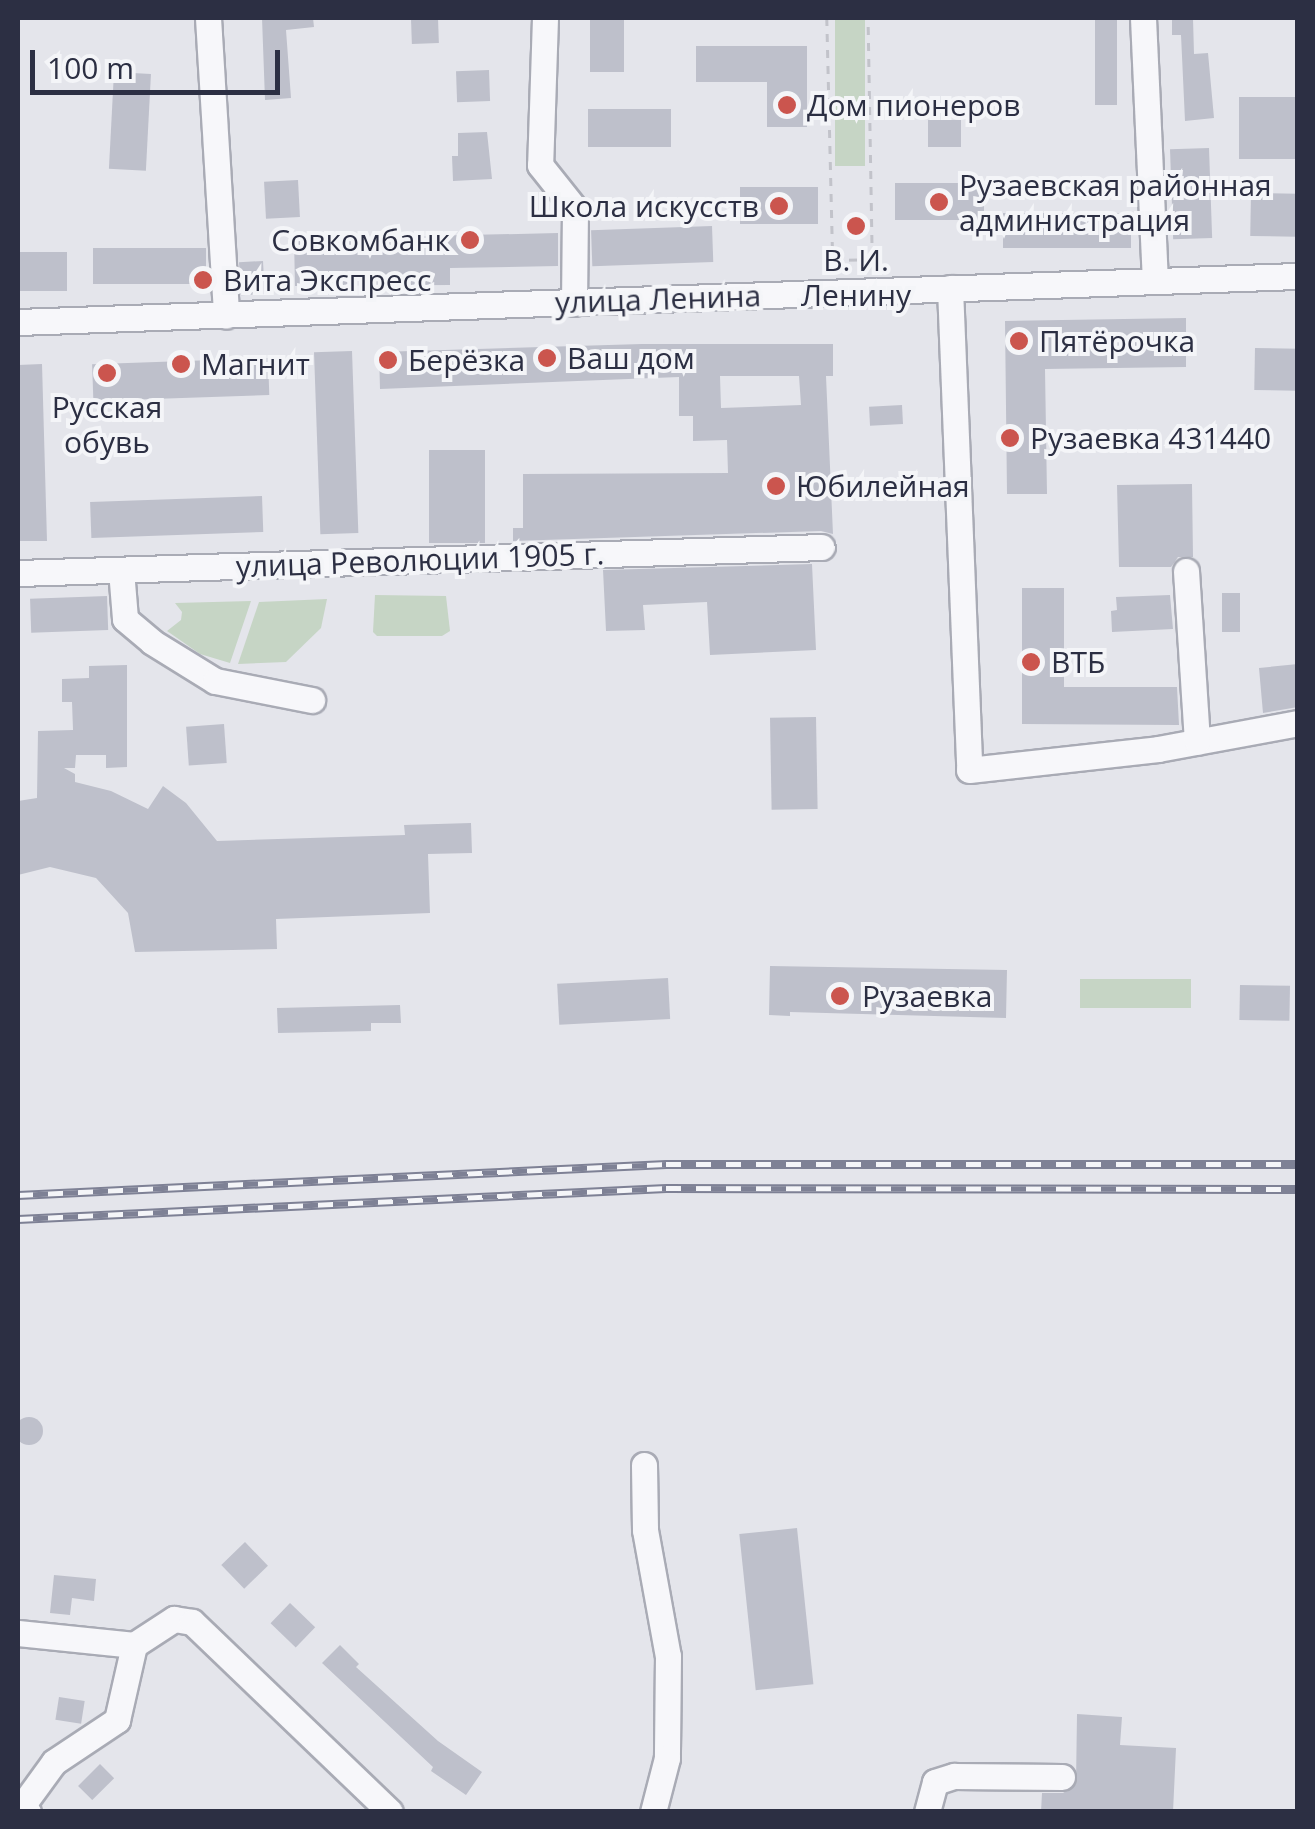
<!DOCTYPE html>
<meta charset="utf-8">
<style>
body{margin:0}
#map{position:relative;width:1315px;height:1829px;overflow:hidden;background:#e4e5eb;font-family:"Open Sans",sans-serif}
div>[style]{position:absolute}
.green>*{inset:0;background:#c6d5c5;transform-origin:0 0}
.building>*{inset:0;background:#bec0cb;transform-origin:0 0}
.round{border-radius:50%}
.path>*{height:2.5px;margin-top:-1.25px;transform-origin:0;background:repeating-linear-gradient(90deg,#c2c3ca 0 8px,transparent 0 16px)}
.roads{filter:drop-shadow(2px 0 #a9abb5) drop-shadow(-2px 0 #a9abb5) drop-shadow(0 2px #a9abb5) drop-shadow(0 -2px #a9abb5)}
.minor>*{height:25px;margin:-12.5px;padding:0 12.5px;transform-origin:12.5px;border-radius:12.5px;background:#f7f7fa}
.rail>*{height:9px;margin-top:-4.5px;transform-origin:0;background:repeating-linear-gradient(90deg,#f4f5f8 0 15px,#7e8195 0 30px);box-sizing:border-box;border-block:2px solid #7e8195}
.dots>*{width:28px;height:28px;translate:-50% -50%;box-sizing:border-box;border:5px solid #f4f5f8;border-radius:50%}
span{translate:-50% -50%;white-space:nowrap;text-align:center;line-height:1.15;-webkit-text-stroke:8px #f4f5f8;paint-order:stroke}
.poi-label{font-size:30px;color:#2c2f43}
.left{translate:0 -50%;text-align:left}
.right{translate:-100% -50%;text-align:right}
.street-label{font-size:30px;color:#2c2f43}
.frame{position:absolute;inset:0;border:20px solid #2c2f43;pointer-events:none}
.scale{position:absolute;left:30px;top:50px;width:250px;height:45px;box-sizing:border-box;border:5px solid #2c2f43;border-top:0;padding-left:12px;font-size:30px;line-height:35px;white-space:nowrap;color:#2c2f43;-webkit-text-stroke:8px #f4f5f8;paint-order:stroke}
</style>
<div id="map">
<div class="green">
<div style="left:835px;top:18px;width:30px;height:148px"></div>
<div style="clip-path:polygon(375px 595px,446px 596px,450px 631px,442px 636px,377px 636px,373px 632px)"></div>
<div style="clip-path:polygon(327px 599px,321px 628px,286px 662px,238px 664px,259px 602px)"></div>
<div style="clip-path:polygon(251px 601px,230px 663px,200px 654px,167px 631px,181px 620px,182px 612px,175px 603px)"></div>
<div style="left:1080px;top:979px;width:111px;height:29px"></div>
</div>
<div class="building">
<div style="clip-path:polygon(262px 18px,313px 18px,314px 27px,286px 30px,291px 98px,265px 100px)"></div>
<div style="left:438px;top:18px;width:25px;height:27px;rotate:88deg"></div>
<div style="left:590px;top:18px;width:34px;height:54px"></div>
<div style="left:1095px;top:18px;width:22px;height:87px"></div>
<div style="clip-path:polygon(1172px 18px,1193px 18px,1194px 54px,1208px 53px,1214px 118px,1185px 121px,1181px 35px,1172px 35px)"></div>
<div style="clip-path:polygon(696px 46px,807px 46px,807px 127px,767px 127px,767px 82px,696px 82px)"></div>
<div style="left:489px;top:70px;width:31px;height:33px;rotate:88deg"></div>
<div style="left:114px;top:72px;width:37px;height:97px;rotate:3deg"></div>
<div style="left:1298px;top:97px;width:62px;height:59px;rotate:90deg"></div>
<div style="left:588px;top:109px;width:83px;height:38px"></div>
<div style="left:928px;top:120px;width:33px;height:27px"></div>
<div style="clip-path:polygon(487px 132px,492px 179px,453px 181px,452px 156px,458px 156px,458px 133px)"></div>
<div style="left:1209px;top:148px;width:90px;height:39px;rotate:88deg"></div>
<div style="left:298px;top:180px;width:37px;height:34px;rotate:87deg"></div>
<div style="left:895px;top:183px;width:89px;height:37px"></div>
<div style="left:818px;top:187px;width:37px;height:78px;rotate:90deg"></div>
<div style="left:1251px;top:193px;width:46px;height:43px;rotate:1deg"></div>
<div style="left:1003px;top:213px;width:128px;height:35px"></div>
<div style="left:712px;top:226px;width:36px;height:121px;rotate:88deg"></div>
<div style="clip-path:polygon(558px 233px,558px 266px,450px 268px,450px 285px,295px 286px,294px 239px)"></div>
<div style="left:93px;top:248px;width:113px;height:36px"></div>
<div style="left:18px;top:252px;width:49px;height:39px"></div>
<div style="left:263px;top:261px;width:33px;height:24px;rotate:87deg"></div>
<div style="clip-path:polygon(1186px 318px,1186px 367px,1045px 369px,1047px 494px,1007px 494px,1005px 321px)"></div>
<div style="clip-path:polygon(evenodd,642px 344px,833px 344px,833px 376px,826px 376px,833px 534px,821px 531px,513px 541px,513px 528px,523px 528px,523px 474px,728px 473px,727px 440px,693px 441px,693px 416px,679px 416px,679px 377px,380px 389px,379px 352px,642px 344px,720px 376px,799px 376px,801px 405px,721px 408px,720px 376px)"></div>
<div style="left:1255px;top:348px;width:43px;height:42px;rotate:1deg"></div>
<div style="left:352px;top:351px;width:182px;height:38px;rotate:88deg"></div>
<div style="left:268px;top:358px;width:37px;height:176px;rotate:88deg"></div>
<div style="clip-path:polygon(42px 364px,47px 541px,18px 541px,18px 365px)"></div>
<div style="left:902px;top:405px;width:19px;height:33px;rotate:87deg"></div>
<div style="left:429px;top:450px;width:56px;height:93px"></div>
<div style="clip-path:polygon(1192px 484px,1193px 557px,1178px 557px,1171px 567px,1119px 567px,1117px 485px)"></div>
<div style="left:262px;top:496px;width:36px;height:172px;rotate:88deg"></div>
<div style="clip-path:polygon(812px 564px,816px 650px,710px 655px,707px 602px,643px 605px,645px 630px,606px 631px,603px 570px)"></div>
<div style="clip-path:polygon(1022px 588px,1064px 588px,1064px 687px,1177px 687px,1179px 725px,1022px 724px)"></div>
<div style="left:1222px;top:593px;width:18px;height:39px"></div>
<div style="clip-path:polygon(1170px 595px,1173px 629px,1112px 632px,1111px 611px,1117px 610px,1116px 597px)"></div>
<div style="left:107px;top:596px;width:34px;height:77px;rotate:88deg"></div>
<div style="clip-path:polygon(1298px 664px,1298px 707px,1263px 713px,1259px 668px)"></div>
<div style="clip-path:polygon(127px 665px,127px 767px,106px 768px,106px 755px,76px 755px,75px 768px,64px 768px,75px 774px,75px 782px,111px 791px,148px 809px,163px 786px,186px 803px,217px 841px,405px 835px,404px 825px,471px 823px,472px 853px,428px 854px,430px 913px,276px 919px,277px 949px,135px 952px,128px 913px,96px 878px,50px 867px,18px 875px,18px 801px,37px 798px,38px 731px,73px 730px,72px 702px,62px 702px,62px 679px,89px 678px,89px 666px)"></div>
<div style="left:816px;top:717px;width:92px;height:46px;rotate:89deg"></div>
<div style="left:224px;top:724px;width:39px;height:38px;rotate:86deg"></div>
<div style="clip-path:polygon(770px 966px,1007px 970px,1006px 1018px,790px 1012px,790px 1016px,769px 1015px)"></div>
<div style="left:668px;top:978px;width:41px;height:111px;rotate:87deg"></div>
<div style="left:1240px;top:985px;width:50px;height:35px;rotate:1deg"></div>
<div style="clip-path:polygon(400px 1005px,401px 1023px,371px 1023px,371px 1031px,278px 1033px,277px 1008px)"></div>
<div class="round" style="left:15px;top:1417px;width:28px;height:28px"></div>
<div style="left:797px;top:1528px;width:157px;height:58px;rotate:84deg"></div>
<div style="left:245px;top:1542px;width:33px;height:33px;rotate:46deg"></div>
<div style="clip-path:polygon(54px 1575px,96px 1579px,94px 1601px,72px 1598px,70px 1615px,50px 1613px)"></div>
<div style="left:290px;top:1603px;width:35px;height:28px;rotate:44deg"></div>
<div style="clip-path:polygon(340px 1645px,359px 1664px,356px 1667px,438px 1741px,482px 1772px,466px 1795px,431px 1771px,433px 1767px,322px 1663px)"></div>
<div style="left:59px;top:1697px;width:26px;height:23px;rotate:9deg"></div>
<div style="clip-path:polygon(1077px 1714px,1122px 1717px,1120px 1745px,1176px 1748px,1173px 1812px,1041px 1812px,1042px 1793px,1063px 1793px,1076px 1784px)"></div>
<div style="left:100px;top:1764px;width:20px;height:31px;rotate:45deg"></div>
</div>
<div class="path">
<div style="left:827px;top:18px;width:253px;rotate:88.6deg"></div>
<div style="left:833px;top:260px;width:39px;rotate:-1deg"></div>
<div style="left:872px;top:259px;width:241px;rotate:-91deg"></div>
</div>
<div class="roads">
<div class="minor">
<div style="left:208px;top:18px;width:298px;rotate:86.5deg"></div>
<div style="left:545px;top:18px;width:147px;rotate:91.9deg"></div>
<div style="left:540px;top:165px;width:56px;rotate:51.5deg"></div>
<div style="left:575px;top:209px;width:94px;rotate:90.6deg"></div>
<div style="left:1143px;top:18px;width:261px;rotate:87.4deg"></div>
<div style="left:950px;top:288px;width:482px;rotate:87.7deg"></div>
<div style="left:969px;top:770px;width:190px;rotate:-6.3deg"></div>
<div style="left:1158px;top:749px;width:142px;rotate:-10.5deg"></div>
<div style="left:18px;top:322px;width:1281px;rotate:-2.06deg"></div>
<div style="left:121px;top:570px;width:49px;rotate:85.3deg"></div>
<div style="left:125px;top:619px;width:35px;rotate:40deg"></div>
<div style="left:152px;top:642px;width:74px;rotate:31.8deg"></div>
<div style="left:215px;top:681px;width:99px;rotate:11.1deg"></div>
<div style="left:1186px;top:571px;width:171px;rotate:86.3deg"></div>
<div style="left:18px;top:573px;width:804px;rotate:-1.85deg"></div>
<div style="left:644px;top:1465px;width:65px;rotate:89.1deg"></div>
<div style="left:645px;top:1530px;width:128px;rotate:79.7deg"></div>
<div style="left:668px;top:1656px;width:102px;rotate:90.6deg"></div>
<div style="left:667px;top:1758px;width:56px;rotate:104.5deg"></div>
<div style="left:18px;top:1633px;width:117px;rotate:5.9deg"></div>
<div style="left:134px;top:1645px;width:48px;rotate:-33deg"></div>
<div style="left:174px;top:1619px;width:18px;rotate:9deg"></div>
<div style="left:192px;top:1622px;width:274px;rotate:43.8deg"></div>
<div style="left:28px;top:1812px;width:8px;rotate:-135deg"></div>
<div style="left:22px;top:1806px;width:54px;rotate:-54deg"></div>
<div style="left:54px;top:1762px;width:76px;rotate:-33.7deg"></div>
<div style="left:117px;top:1720px;width:77px;rotate:-77.2deg"></div>
<div style="left:927px;top:1812px;width:31px;rotate:-75deg"></div>
<div style="left:935px;top:1782px;width:20px;rotate:-18deg"></div>
<div style="left:954px;top:1776px;width:108px;rotate:0.5deg"></div>
</div>
</div>
<div class="rail">
<div style="left:18px;top:1195px;width:649px;rotate:-2.74deg"></div>
<div style="left:666px;top:1164px;width:632px"></div>
<div style="left:18px;top:1219px;width:649px;rotate:-2.74deg"></div>
<div style="left:666px;top:1188px;width:632px;rotate:0.09deg"></div>
</div>
<div class="dots">
<div style="left:787px;top:105px;background:#cb554e"></div>
<div style="left:939px;top:202px;background:#cb554e"></div>
<div style="left:779px;top:206px;background:#cb554e"></div>
<div style="left:856px;top:226px;background:#cb554e"></div>
<div style="left:470px;top:240px;background:#cb554e"></div>
<div style="left:203px;top:280px;background:#cb554e"></div>
<div style="left:1019px;top:341px;background:#cb554e"></div>
<div style="left:547px;top:358px;background:#cb554e"></div>
<div style="left:388px;top:360px;background:#cb554e"></div>
<div style="left:181px;top:364px;background:#cb554e"></div>
<div style="left:107px;top:373px;background:#cb554e"></div>
<div style="left:1010px;top:438px;background:#cb554e"></div>
<div style="left:776px;top:486px;background:#cb554e"></div>
<div style="left:1031px;top:662px;background:#cb554e"></div>
<div style="left:840px;top:996px;background:#cb554e"></div>
</div>
<div class="poi-label">
<span class="left" style="left:807px;top:105px">Дом пионеров</span>
<span class="left" style="left:959px;top:202px">Рузаевская районная<br>администрация</span>
<span class="right" style="left:759px;top:206px">Школа искусств</span>
<span class="right" style="left:450px;top:240px">Совкомбанк</span>
<span style="left:856px;top:277px">В. И.<br>Ленину</span>
<span class="left" style="left:223px;top:280px">Вита Экспресс</span>
<span class="left" style="left:1039px;top:341px">Пятёрочка</span>
<span class="left" style="left:567px;top:358px">Ваш дом</span>
<span class="left" style="left:408px;top:360px">Берёзка</span>
<span class="left" style="left:201px;top:364px">Магнит</span>
<span style="left:107px;top:424px">Русская<br>обувь</span>
<span class="left" style="left:1030px;top:438px">Рузаевка 431440</span>
<span class="left" style="left:796px;top:486px">Юбилейная</span>
<span class="left" style="left:1051px;top:662px">ВТБ</span>
<span class="left" style="left:862px;top:996px">Рузаевка</span>
</div>
<div class="street-label">
<span style="left:658px;top:299px;rotate:-2deg">улица Ленина</span>
<span style="left:420px;top:560px;rotate:-2deg">улица Революции 1905 г.</span>
</div>
<div class="frame"></div>
<div class="scale">100 m</div>
</div>
